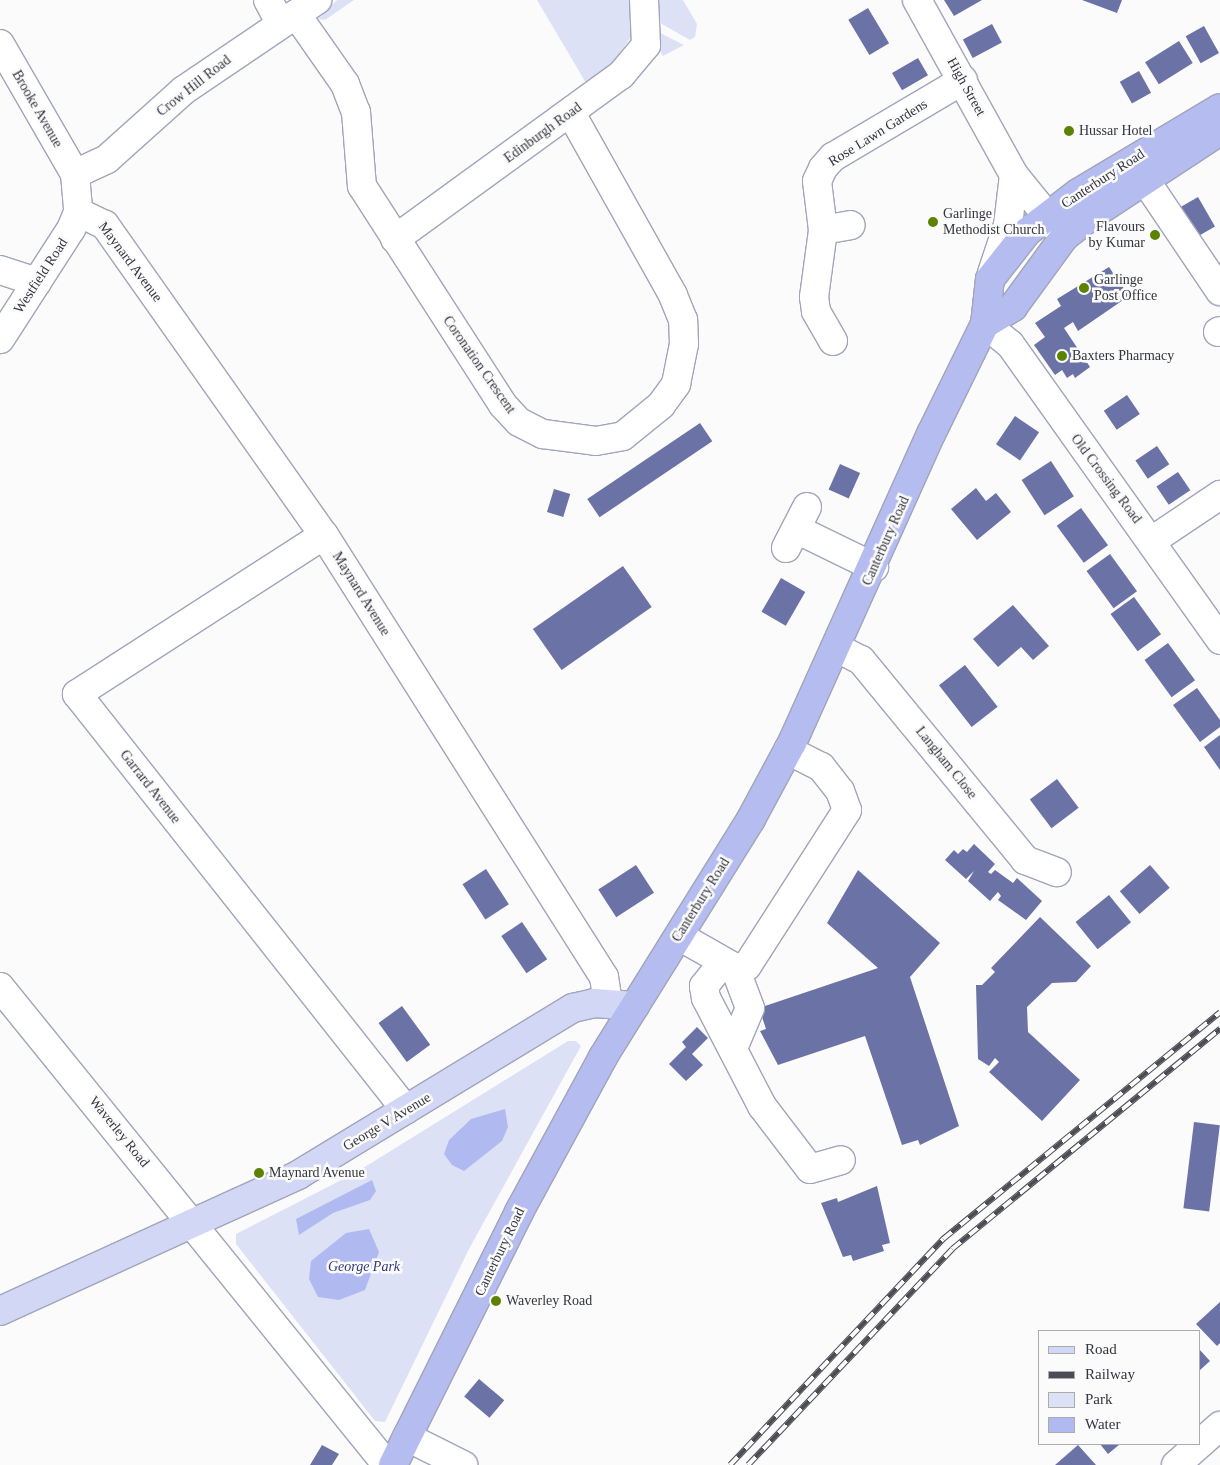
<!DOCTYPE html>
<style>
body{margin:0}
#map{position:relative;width:1220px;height:1465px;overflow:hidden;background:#fbfbfb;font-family:Georgia,serif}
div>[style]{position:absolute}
.green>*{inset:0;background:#dde1f6}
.water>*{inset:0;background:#b1b9f1}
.building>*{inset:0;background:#6b72a5;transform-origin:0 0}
.roads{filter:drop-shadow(1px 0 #a1a5ba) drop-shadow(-1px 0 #a1a5ba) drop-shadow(0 1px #a1a5ba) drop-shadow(0 -1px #a1a5ba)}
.minor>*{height:28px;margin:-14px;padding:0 14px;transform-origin:14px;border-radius:14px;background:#fff}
.major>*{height:28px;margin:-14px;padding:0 14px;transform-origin:14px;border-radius:14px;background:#d2d7f6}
.highway>*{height:28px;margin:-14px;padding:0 14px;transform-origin:14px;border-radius:14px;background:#b4bcf0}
.rail>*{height:5.5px;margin-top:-2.75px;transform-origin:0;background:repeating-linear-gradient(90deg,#fbfbfb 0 11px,#4c4d54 0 22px);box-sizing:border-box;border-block:1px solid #4c4d54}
.dots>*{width:14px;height:14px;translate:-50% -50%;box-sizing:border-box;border:2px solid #fbfbfb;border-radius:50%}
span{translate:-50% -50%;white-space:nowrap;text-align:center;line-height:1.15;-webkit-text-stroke:5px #fbfbfb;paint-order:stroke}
.street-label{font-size:14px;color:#33353d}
.poi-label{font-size:14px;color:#33353d}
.left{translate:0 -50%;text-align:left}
.right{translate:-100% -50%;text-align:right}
.park-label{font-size:14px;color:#343779;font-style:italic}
.legend{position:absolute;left:1038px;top:1330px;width:162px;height:115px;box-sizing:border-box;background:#fbfbfb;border:1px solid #abacaf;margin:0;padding:6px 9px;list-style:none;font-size:15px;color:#33353d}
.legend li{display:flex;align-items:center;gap:10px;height:25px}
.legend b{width:25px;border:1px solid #abacaf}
</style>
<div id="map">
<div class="green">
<div style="clip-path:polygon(337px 0,354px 0,325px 20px,318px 19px)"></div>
<div style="clip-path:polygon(537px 0,632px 0,633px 34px,611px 65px,586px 83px)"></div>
<div style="clip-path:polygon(657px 0,683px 0,697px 24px,695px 37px,690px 40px,660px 23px)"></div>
<div style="clip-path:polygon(658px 32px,684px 45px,663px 56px,656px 46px)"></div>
<div style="clip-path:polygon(568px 1041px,576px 1041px,581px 1046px,469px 1249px,385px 1422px,375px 1421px,236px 1244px,236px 1234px,355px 1173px)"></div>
</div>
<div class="water">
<div style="clip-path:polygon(505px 1109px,508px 1127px,502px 1141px,464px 1171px,452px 1165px,444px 1154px,449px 1140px,471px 1119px)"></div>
<div style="clip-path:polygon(372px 1180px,376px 1191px,370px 1200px,333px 1213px,299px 1235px,296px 1219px)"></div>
<div style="clip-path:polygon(369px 1229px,379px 1252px,365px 1290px,339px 1300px,318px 1297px,309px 1279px,311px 1261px,346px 1233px)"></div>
</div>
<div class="building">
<div style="clip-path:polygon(944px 0,982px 0,954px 16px)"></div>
<div style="clip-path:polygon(1082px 0,1122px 0,1117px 13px)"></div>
<div style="left:868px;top:8px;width:41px;height:23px;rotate:59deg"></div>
<div style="left:992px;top:24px;width:21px;height:33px;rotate:62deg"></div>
<div style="left:1204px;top:26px;width:31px;height:21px;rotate:61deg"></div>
<div style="left:1179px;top:41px;width:26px;height:40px;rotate:58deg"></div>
<div style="left:918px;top:58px;width:20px;height:30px;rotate:60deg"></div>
<div style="left:1139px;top:71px;width:25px;height:22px;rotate:61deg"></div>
<div style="left:1198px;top:197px;width:34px;height:20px;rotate:60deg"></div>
<div style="clip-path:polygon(1109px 267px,1129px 296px,1078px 331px,1073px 322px,1064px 328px,1090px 367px,1075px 378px,1073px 374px,1067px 378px,1062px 370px,1055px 375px,1034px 345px,1045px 337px,1035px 323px,1061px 306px,1057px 299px)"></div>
<div style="left:1127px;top:395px;width:23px;height:28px;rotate:56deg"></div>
<div style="left:1015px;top:416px;width:29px;height:34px;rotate:34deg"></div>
<div style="left:700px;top:423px;width:22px;height:136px;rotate:56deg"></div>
<div style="left:1157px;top:446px;width:22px;height:26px;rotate:56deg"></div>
<div style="left:1051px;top:461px;width:42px;height:35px;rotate:57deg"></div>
<div style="left:840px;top:464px;width:22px;height:28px;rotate:24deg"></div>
<div style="left:1178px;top:472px;width:22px;height:26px;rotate:56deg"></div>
<div style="clip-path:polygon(976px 488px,986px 501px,996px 493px,1011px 512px,977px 540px,951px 509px)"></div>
<div style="left:554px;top:489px;width:17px;height:24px;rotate:17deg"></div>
<div style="left:1081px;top:508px;width:46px;height:30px;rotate:54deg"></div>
<div style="left:1110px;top:554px;width:46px;height:29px;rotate:54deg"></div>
<div style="left:623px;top:566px;width:50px;height:110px;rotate:55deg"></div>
<div style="left:781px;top:578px;width:28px;height:39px;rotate:30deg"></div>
<div style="left:1134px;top:597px;width:46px;height:29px;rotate:54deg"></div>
<div style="clip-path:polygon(1013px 605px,1049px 646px,1033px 660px,1021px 647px,998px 667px,973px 639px)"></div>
<div style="left:1168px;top:643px;width:46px;height:29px;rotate:54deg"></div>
<div style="left:965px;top:665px;width:53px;height:33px;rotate:52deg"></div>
<div style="clip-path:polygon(1197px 688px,1220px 720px,1220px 727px,1200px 742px,1173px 705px)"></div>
<div style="clip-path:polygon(1220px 735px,1220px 770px,1204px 747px)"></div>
<div style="left:1057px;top:779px;width:36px;height:34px;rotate:53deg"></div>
<div style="clip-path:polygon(974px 844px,995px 864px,988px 872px,991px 874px,995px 870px,1013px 883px,1017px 878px,1042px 901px,1026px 920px,998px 900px,1001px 896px,998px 892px,990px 901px,968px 881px,974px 871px,966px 879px,945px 860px,954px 850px,958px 854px,963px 849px,967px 852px)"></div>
<div style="left:636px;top:865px;width:33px;height:45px;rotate:57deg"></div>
<div style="left:1150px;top:865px;width:30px;height:40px;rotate:49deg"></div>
<div style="left:486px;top:869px;width:42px;height:28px;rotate:57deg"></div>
<div style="clip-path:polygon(858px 870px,940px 943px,910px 977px,959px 1126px,920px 1145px,918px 1140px,902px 1145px,865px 1036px,778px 1065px,760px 1031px,766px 1029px,759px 1008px,878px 968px,827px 923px)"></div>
<div style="left:1109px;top:895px;width:35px;height:43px;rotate:51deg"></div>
<div style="clip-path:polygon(1040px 917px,1091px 966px,1076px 982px,1052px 983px,1027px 1007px,1028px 1032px,1080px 1080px,1042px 1121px,989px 1072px,999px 1062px,995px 1058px,989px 1066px,978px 1059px,976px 985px,982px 985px,995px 972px,991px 968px)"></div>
<div style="left:522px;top:922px;width:45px;height:25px;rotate:56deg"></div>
<div style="left:402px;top:1006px;width:48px;height:29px;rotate:54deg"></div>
<div style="clip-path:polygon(697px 1027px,708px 1038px,692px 1054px,703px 1065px,686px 1081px,669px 1064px,686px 1047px,682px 1042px)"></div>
<div style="left:1194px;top:1122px;width:26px;height:87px;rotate:7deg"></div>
<div style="clip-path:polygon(877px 1186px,890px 1243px,882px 1245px,884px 1251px,853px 1261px,851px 1255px,843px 1257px,821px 1203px,837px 1198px,838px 1202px)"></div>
<div style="clip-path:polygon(1220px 1302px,1220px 1343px,1217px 1346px,1196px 1324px)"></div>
<div style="clip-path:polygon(1199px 1349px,1210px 1361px,1199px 1371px)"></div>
<div style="left:479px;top:1379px;width:33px;height:23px;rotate:40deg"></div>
<div style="clip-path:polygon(1100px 1444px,1120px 1444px,1108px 1454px)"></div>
<div style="clip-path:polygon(322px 1445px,339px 1454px,332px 1465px,310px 1465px)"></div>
<div style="clip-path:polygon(1078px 1445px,1096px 1465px,1055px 1465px)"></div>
</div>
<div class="roads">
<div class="minor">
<div style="left:268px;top:0;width:26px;rotate:62deg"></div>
<div style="left:917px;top:0;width:200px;rotate:61deg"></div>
<div style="left:1014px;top:175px;width:76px;rotate:50.9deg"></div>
<div style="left:296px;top:14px;width:85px;rotate:55deg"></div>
<div style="left:345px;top:84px;width:30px;rotate:69deg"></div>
<div style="left:356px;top:112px;width:74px;rotate:85.4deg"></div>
<div style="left:362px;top:186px;width:260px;rotate:57.2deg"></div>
<div style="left:503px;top:405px;width:23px;rotate:47deg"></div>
<div style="left:519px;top:422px;width:27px;rotate:27deg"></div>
<div style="left:543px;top:434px;width:53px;rotate:7.5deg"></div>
<div style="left:596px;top:441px;width:27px;rotate:-10deg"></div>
<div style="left:623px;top:436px;width:49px;rotate:-39.2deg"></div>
<div style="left:661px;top:405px;width:26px;rotate:-54deg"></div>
<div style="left:676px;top:384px;width:41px;rotate:-78.7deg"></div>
<div style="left:684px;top:344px;width:24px;rotate:-92deg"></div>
<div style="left:683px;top:320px;width:27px;rotate:-112deg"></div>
<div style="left:673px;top:295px;width:209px;rotate:-119.3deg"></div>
<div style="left:0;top:44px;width:150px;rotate:60deg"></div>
<div style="left:75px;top:174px;width:38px;rotate:85deg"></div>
<div style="left:78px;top:212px;width:18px;rotate:112deg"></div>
<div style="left:71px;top:229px;width:131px;rotate:122.8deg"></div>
<div style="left:75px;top:174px;width:35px;rotate:-25deg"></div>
<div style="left:107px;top:159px;width:103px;rotate:-41.9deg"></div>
<div style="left:184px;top:90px;width:161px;rotate:-34.1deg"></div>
<div style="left:1145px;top:180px;width:134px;rotate:56deg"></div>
<div style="left:78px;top:212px;width:30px;rotate:26deg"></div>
<div style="left:105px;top:225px;width:380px;rotate:54.8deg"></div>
<div style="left:324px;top:535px;width:523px;rotate:57.65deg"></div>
<div style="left:604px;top:977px;width:26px;rotate:81deg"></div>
<div style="left:823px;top:230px;width:28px;rotate:-10deg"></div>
<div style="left:395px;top:239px;width:279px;rotate:-36deg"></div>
<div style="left:621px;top:75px;width:39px;rotate:-50deg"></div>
<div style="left:646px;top:45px;width:45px;rotate:-92.5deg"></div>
<div style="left:0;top:270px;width:39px;rotate:18deg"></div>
<div style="left:992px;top:273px;width:51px;rotate:-71.6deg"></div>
<div style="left:1008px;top:225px;width:50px;rotate:-83.2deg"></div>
<div style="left:985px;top:324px;width:32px;rotate:39deg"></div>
<div style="left:1010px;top:344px;width:363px;rotate:54.6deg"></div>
<div style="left:1218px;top:332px;width:2px;rotate:-27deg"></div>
<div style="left:833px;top:341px;width:34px;rotate:-120deg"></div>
<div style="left:816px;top:311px;width:14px;rotate:-98deg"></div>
<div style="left:814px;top:297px;width:68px;rotate:-82.3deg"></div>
<div style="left:823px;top:230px;width:49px;rotate:-97deg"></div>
<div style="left:817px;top:181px;width:14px;rotate:-65deg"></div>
<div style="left:823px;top:168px;width:15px;rotate:-48deg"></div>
<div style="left:833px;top:157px;width:151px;rotate:-30.6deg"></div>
<div style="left:796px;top:529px;width:87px;rotate:26deg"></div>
<div style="left:324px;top:535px;width:294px;rotate:147.2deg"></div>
<div style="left:77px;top:694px;width:530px;rotate:51.66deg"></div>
<div style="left:1153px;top:540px;width:81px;rotate:-33.9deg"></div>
<div style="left:786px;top:548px;width:46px;rotate:-62.9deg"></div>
<div style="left:837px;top:648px;width:27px;rotate:27deg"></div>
<div style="left:861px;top:660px;width:259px;rotate:50.6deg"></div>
<div style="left:1025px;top:860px;width:34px;rotate:21deg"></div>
<div style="left:679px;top:936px;width:64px;rotate:29.7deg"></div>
<div style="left:735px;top:968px;width:12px;rotate:-9deg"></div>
<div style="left:747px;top:966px;width:185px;rotate:-57.3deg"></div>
<div style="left:847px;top:810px;width:20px;rotate:-110deg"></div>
<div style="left:840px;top:791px;width:31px;rotate:-128deg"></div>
<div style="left:821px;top:767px;width:37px;rotate:-153deg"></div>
<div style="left:723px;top:962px;width:31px;rotate:128deg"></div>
<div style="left:704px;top:986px;width:12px;rotate:81deg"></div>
<div style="left:706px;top:998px;width:122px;rotate:62.6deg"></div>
<div style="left:762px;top:1106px;width:79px;rotate:52.7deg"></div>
<div style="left:810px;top:1169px;width:32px;rotate:-16deg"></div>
<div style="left:0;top:987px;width:615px;rotate:51.01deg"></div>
<div style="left:734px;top:1046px;width:41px;rotate:-67.2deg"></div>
<div style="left:750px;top:1008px;width:43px;rotate:-110.6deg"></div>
<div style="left:407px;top:1437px;width:63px;rotate:26.6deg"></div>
<div style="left:1176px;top:1465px;width:59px;rotate:-41.6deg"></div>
</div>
<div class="major">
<div style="left:0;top:1311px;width:328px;rotate:-24.5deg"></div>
<div style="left:298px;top:1175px;width:322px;rotate:-31.3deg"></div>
<div style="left:573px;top:1008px;width:22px;rotate:-13deg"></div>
<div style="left:594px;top:1003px;width:41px;rotate:4.2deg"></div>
</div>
<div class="highway">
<div style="left:985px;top:324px;width:33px;rotate:-31deg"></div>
<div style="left:1013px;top:307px;width:87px;rotate:-53.9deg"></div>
<div style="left:1064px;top:237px;width:36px;rotate:-38deg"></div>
<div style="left:1092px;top:215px;width:153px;rotate:-33.3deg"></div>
<div style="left:393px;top:1465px;width:283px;rotate:-63.5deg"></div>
<div style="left:519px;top:1212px;width:176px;rotate:-61.5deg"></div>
<div style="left:603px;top:1057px;width:280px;rotate:-58.1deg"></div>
<div style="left:751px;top:819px;width:86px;rotate:-61.7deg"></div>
<div style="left:792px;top:743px;width:339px;rotate:-65.8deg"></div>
<div style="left:931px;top:434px;width:123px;rotate:-63.9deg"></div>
<div style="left:985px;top:324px;width:45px;rotate:-83.7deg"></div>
<div style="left:990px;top:279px;width:60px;rotate:-51.8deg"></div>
<div style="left:1027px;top:232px;width:64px;rotate:-37.4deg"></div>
<div style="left:1078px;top:193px;width:165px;rotate:-30.9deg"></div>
</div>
</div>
<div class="rail">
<div style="left:730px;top:1465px;width:311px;rotate:-46.7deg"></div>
<div style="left:943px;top:1239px;width:358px;rotate:-39.3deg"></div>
<div style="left:748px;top:1465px;width:297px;rotate:-46.6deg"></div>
<div style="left:952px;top:1249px;width:347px;rotate:-39.4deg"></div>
</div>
<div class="dots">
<div style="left:1069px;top:131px;background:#5b8202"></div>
<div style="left:933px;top:222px;background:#5b8202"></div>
<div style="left:1155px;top:235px;background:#5b8202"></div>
<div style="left:1084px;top:288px;background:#5b8202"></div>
<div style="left:1062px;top:356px;background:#5b8202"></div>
<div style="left:259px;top:1173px;background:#5b8202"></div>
<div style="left:496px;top:1301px;background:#5b8202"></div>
</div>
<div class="street-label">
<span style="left:194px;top:86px;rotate:-38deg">Crow Hill Road</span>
<span style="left:966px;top:87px;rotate:61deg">High Street</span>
<span style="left:37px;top:109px;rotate:60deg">Brooke Avenue</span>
<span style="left:543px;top:133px;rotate:-36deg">Edinburgh Road</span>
<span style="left:878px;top:133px;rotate:-32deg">Rose Lawn Gardens</span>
<span style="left:1103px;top:179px;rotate:-33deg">Canterbury Road</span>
<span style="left:130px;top:262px;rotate:53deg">Maynard Avenue</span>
<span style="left:41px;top:276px;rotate:-57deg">Westfield Road</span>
<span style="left:479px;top:365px;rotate:55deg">Coronation Crescent</span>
<span style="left:1106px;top:479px;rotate:53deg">Old Crossing Road</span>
<span style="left:886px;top:541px;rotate:-66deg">Canterbury Road</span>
<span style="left:361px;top:594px;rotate:58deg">Maynard Avenue</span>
<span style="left:946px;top:763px;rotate:51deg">Langham Close</span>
<span style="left:150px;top:787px;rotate:52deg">Garrard Avenue</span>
<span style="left:701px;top:900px;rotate:-58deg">Canterbury Road</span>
<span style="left:387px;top:1122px;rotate:-31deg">George V Avenue</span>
<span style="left:119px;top:1132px;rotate:51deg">Waverley Road</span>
<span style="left:500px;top:1252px;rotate:-64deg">Canterbury Road</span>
</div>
<div class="poi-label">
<span class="left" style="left:1079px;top:131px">Hussar Hotel</span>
<span class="left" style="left:943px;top:222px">Garlinge<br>Methodist Church</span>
<span class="right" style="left:1145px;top:235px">Flavours<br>by Kumar</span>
<span class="left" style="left:1094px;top:288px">Garlinge<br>Post Office</span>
<span class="left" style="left:1072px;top:356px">Baxters Pharmacy</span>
<span class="left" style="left:269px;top:1173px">Maynard Avenue</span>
<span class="left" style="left:506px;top:1301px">Waverley Road</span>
</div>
<div class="park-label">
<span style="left:364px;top:1267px">George Park</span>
</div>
<ul class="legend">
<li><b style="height:6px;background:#d2d7f6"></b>Road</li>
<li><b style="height:6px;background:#4c4d54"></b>Railway</li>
<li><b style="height:14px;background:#dde1f6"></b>Park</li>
<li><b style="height:14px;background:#b1b9f1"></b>Water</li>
</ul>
</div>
